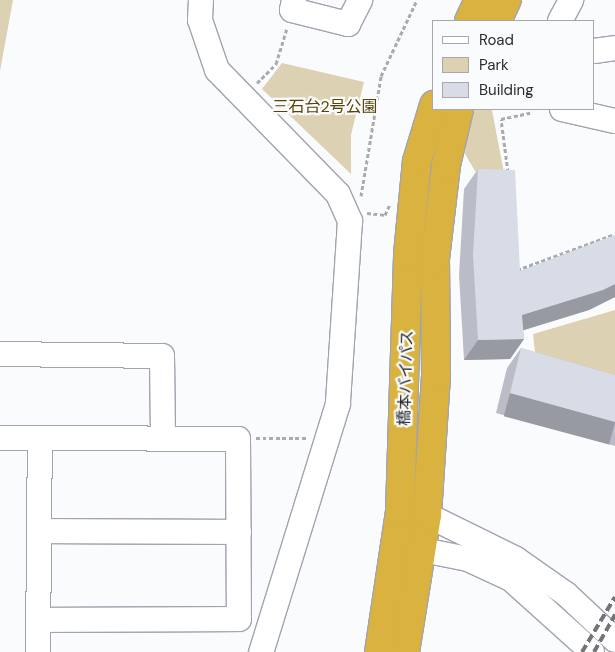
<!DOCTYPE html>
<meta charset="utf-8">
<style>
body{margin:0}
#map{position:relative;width:615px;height:652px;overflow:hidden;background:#fafbfd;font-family:"DM Sans","Noto Sans JP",sans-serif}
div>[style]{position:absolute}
.green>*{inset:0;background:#dcd1b3}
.path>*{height:3px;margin-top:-1.5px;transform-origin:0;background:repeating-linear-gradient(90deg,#a9abae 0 4px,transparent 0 6.5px)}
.roads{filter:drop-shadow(1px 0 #a0a4af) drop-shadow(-1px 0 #a0a4af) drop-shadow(0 1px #a0a4af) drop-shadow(0 -1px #a0a4af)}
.minor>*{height:24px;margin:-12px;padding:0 12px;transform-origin:12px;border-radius:12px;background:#fff}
.highway>*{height:28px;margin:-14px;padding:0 14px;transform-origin:14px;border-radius:14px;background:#d9b23f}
.rail>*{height:4px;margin-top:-2px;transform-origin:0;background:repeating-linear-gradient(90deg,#727477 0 8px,transparent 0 12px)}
.wall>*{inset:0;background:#babdc7}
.shaded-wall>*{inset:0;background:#979aa2;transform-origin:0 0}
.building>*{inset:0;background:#d8dce7}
span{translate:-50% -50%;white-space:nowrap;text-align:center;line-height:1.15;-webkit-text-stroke:4.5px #fafbfd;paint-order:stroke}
.park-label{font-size:16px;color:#574404}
.street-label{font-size:16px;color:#292b2f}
.legend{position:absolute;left:432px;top:20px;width:162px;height:90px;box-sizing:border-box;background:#fafbfd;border:1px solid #a6a8ab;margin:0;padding:6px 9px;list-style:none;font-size:15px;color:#292b2f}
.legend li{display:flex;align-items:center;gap:10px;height:25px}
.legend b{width:25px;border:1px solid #a6a8ab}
</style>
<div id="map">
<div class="green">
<div style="clip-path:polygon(0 0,13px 0,0 71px)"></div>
<div style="clip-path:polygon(282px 63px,364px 82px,351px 135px,351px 174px,262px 89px)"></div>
<div style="clip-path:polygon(470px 110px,492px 110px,504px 173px,475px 171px,465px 154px)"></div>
<div style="clip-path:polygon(615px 310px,615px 375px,594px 377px,535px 352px,533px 334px)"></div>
</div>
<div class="path">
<div style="left:257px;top:83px;width:27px;rotate:-45deg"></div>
<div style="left:276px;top:64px;width:38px;rotate:-73deg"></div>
<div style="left:508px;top:172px;width:53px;rotate:-97.5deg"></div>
<div style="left:501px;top:119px;width:30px;rotate:-12deg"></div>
<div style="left:361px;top:196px;width:122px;rotate:-80.5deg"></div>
<div style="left:381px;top:76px;width:84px;rotate:-64.7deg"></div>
<div style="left:367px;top:213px;width:18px;rotate:6deg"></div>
<div style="left:385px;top:215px;width:12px;rotate:-66deg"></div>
<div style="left:517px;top:270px;width:104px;rotate:-20.2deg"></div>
<div style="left:256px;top:438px;width:51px"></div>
</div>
<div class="roads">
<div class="minor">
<div style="left:201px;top:0;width:20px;rotate:93deg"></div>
<div style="left:200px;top:20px;width:53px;rotate:71.2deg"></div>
<div style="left:217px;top:70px;width:173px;rotate:45.7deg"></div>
<div style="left:338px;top:194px;width:30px;rotate:66deg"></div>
<div style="left:350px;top:221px;width:183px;rotate:93.8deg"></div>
<div style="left:338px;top:404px;width:260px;rotate:107.2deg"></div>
<div style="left:294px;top:0;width:10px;rotate:101deg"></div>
<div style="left:292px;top:10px;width:58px;rotate:14deg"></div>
<div style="left:348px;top:24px;width:27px;rotate:-63deg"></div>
<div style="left:560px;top:21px;width:24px;rotate:-62deg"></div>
<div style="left:594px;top:51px;width:21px;rotate:-8deg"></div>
<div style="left:562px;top:109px;width:54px;rotate:12.8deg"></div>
<div style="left:0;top:354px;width:162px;rotate:0.7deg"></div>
<div style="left:162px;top:356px;width:82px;rotate:89.3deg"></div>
<div style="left:0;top:438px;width:238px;rotate:0.2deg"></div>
<div style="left:238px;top:439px;width:180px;rotate:89.7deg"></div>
<div style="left:239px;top:619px;width:201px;rotate:179.7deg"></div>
<div style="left:409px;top:513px;width:18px;rotate:6deg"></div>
<div style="left:427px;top:515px;width:99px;rotate:26.3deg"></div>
<div style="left:516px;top:559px;width:61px;rotate:35deg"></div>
<div style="left:566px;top:594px;width:67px;rotate:43.2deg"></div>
<div style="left:39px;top:531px;width:200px;rotate:0.3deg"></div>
<div style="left:403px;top:546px;width:66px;rotate:11.3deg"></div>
<div style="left:468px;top:559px;width:47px;rotate:24.9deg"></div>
<div style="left:511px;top:579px;width:109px;rotate:42deg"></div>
<div style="left:38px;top:652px;width:214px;rotate:-89.5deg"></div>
</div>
<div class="highway">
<div style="left:469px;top:21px;width:23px;rotate:-65deg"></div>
<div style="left:497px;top:21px;width:23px;rotate:-65deg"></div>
<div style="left:379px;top:652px;width:143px;rotate:-81.5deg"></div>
<div style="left:400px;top:511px;width:257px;rotate:-88.2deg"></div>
<div style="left:408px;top:254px;width:93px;rotate:-84.5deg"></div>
<div style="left:417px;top:161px;width:59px;rotate:-73.1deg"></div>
<div style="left:405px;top:652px;width:139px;rotate:-80.9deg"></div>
<div style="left:427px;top:515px;width:141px;rotate:-86.3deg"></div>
<div style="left:436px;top:374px;width:115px;rotate:-90.5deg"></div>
<div style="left:435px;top:259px;width:95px;rotate:-83.3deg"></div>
<div style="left:446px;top:165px;width:57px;rotate:-76.9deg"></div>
</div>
</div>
<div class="rail">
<div style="left:582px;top:652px;width:64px;rotate:-59deg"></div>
<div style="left:594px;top:652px;width:43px;rotate:-60.4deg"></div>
</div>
<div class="wall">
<div style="clip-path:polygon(478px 169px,520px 271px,615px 235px,615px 297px,589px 310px,523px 330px,524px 339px,510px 359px,464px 360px,459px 275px,464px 189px)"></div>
<div style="clip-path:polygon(521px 348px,615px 375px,615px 446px,496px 413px,507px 368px)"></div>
</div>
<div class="shaded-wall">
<div style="clip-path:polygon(615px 284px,615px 297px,589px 310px,508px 335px,522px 315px)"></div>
<div style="clip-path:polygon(524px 339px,510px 359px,464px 360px,478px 340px)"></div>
<div style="left:510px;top:393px;width:109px;height:24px;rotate:15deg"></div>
</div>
<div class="building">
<div style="clip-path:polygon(478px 169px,515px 170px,520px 271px,615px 235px,615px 284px,603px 290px,522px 315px,524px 339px,478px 340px,473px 255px)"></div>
<div style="clip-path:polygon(521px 348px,615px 375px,615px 422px,510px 393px)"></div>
</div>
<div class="park-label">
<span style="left:325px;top:107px">三石台2号公園</span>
</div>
<div class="street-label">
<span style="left:406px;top:378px;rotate:-88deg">橋本バイパス</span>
</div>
<ul class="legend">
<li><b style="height:6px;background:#fff"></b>Road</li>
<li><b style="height:14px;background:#dcd1b3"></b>Park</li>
<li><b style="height:14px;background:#d8dce7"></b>Building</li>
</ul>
</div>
